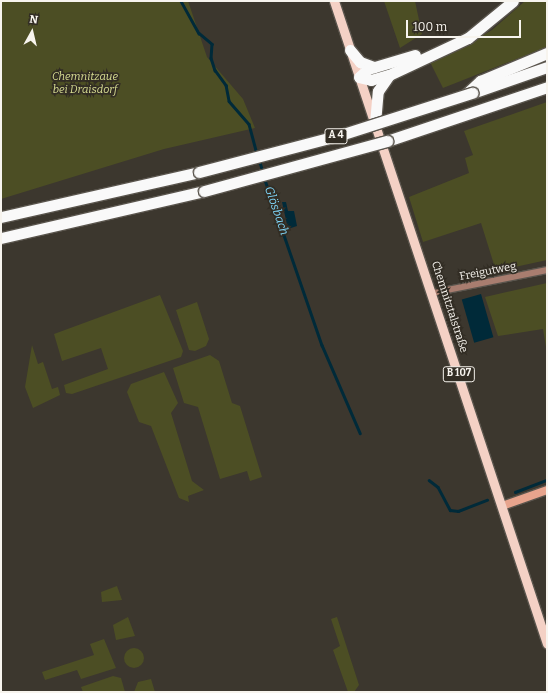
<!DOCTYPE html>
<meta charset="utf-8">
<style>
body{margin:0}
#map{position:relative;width:548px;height:693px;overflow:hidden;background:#3c372e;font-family:Bitter,serif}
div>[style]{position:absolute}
.green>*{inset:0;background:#4c4e24}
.round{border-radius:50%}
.water>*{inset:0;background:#002a39;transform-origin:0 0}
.stream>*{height:2.5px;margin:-1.25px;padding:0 1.25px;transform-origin:1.25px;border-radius:1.25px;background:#002a39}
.roads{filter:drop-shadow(1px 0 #5a554d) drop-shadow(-1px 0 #5a554d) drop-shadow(0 1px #5a554d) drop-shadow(0 -1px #5a554d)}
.street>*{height:6px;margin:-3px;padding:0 3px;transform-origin:3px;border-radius:3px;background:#a87d6f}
.secondary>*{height:8px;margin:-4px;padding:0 4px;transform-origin:4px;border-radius:4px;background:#e7a48d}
.primary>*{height:9px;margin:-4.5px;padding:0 4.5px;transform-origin:4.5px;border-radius:4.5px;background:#f4d1c5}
.highway>*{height:11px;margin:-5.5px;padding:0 5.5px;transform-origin:5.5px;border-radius:5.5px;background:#f9f9f9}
.bridges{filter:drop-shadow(1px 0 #5a554d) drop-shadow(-1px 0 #5a554d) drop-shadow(0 1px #5a554d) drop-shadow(0 -1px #5a554d)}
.highway-bridge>*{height:11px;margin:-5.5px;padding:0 5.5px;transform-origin:5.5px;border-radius:5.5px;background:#f9f9f9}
span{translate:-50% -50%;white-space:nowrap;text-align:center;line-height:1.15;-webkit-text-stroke:3.5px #322d24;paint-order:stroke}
.shield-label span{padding:1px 3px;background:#322d24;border:1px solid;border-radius:3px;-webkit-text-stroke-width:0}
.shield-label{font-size:10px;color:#f7f4ee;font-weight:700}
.park-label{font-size:11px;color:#d9de93;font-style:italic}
.street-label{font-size:11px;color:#f7f4ee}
.water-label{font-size:12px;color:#7fd5f8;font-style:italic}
.frame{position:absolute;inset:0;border:2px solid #f7f4ee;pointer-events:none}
.north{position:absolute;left:12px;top:12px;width:40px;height:40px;-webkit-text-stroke:3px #322d24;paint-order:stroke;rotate:8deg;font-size:11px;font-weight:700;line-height:16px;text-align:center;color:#f7f4ee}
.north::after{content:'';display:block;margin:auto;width:14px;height:18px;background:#f7f4ee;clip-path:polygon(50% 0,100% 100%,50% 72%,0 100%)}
.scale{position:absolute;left:406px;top:20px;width:115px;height:18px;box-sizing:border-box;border:2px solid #f7f4ee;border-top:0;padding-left:5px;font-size:12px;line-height:14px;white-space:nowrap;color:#f7f4ee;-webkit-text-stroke:3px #322d24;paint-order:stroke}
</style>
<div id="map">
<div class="green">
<div style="clip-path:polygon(1px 1px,188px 1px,207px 57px,243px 99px,255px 128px,164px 149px,1px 199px)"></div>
<div style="clip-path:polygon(384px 1px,415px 1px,422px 34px,400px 48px)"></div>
<div style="clip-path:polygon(525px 1px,547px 1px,547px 47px,443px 88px,430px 62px,455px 52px,492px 30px)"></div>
<div style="clip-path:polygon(547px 102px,547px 260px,496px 271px,481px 223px,423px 242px,409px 197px,469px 173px,465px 158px,473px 155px,464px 131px)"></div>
<div style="clip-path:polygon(547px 283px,547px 353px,543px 329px,498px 336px,485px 297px)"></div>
<div style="clip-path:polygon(160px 295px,183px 351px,181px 357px,72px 394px,66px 393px,64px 385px,108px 369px,101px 348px,62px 361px,54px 334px)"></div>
<div style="clip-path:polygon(197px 302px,209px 339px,206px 346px,195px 351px,189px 350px,176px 310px)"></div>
<div style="clip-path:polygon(32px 345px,38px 364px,43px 362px,52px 389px,58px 387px,60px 395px,33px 408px,25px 387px)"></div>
<div style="clip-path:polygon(210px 355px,219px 361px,232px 403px,240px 406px,262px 477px,250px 481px,247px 471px,220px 479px,198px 407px,184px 403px,173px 368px)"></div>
<div style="clip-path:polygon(164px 372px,178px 403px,171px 413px,192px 481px,204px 490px,188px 496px,189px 502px,179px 498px,151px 426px,139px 422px,127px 392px,131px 384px)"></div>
<div style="clip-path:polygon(117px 586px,122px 600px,102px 602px,101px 592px)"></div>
<div style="clip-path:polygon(128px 617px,135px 636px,116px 640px,113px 625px)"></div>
<div style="clip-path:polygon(337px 617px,359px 685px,354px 692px,348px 692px,333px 650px,340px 646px,331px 619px)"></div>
<div style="clip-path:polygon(104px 639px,116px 668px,81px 679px,77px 670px,45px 680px,42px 672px,94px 655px,90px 644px)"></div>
<div class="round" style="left:124px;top:648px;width:20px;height:20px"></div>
<div style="clip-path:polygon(113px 676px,121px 678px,125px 692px,83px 692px,81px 687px)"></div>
<div style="clip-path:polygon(151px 679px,155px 692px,134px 692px,138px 682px)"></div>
</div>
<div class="water">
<div style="clip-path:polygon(282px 202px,286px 202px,288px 211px,294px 211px,297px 226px,288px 229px)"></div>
<div style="left:481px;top:294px;width:45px;height:20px;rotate:74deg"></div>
</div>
<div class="stream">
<div style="left:181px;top:1px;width:37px;rotate:61deg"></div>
<div style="left:199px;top:33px;width:17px;rotate:40deg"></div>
<div style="left:212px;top:44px;width:14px;rotate:94deg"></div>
<div style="left:211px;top:58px;width:13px;rotate:72deg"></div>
<div style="left:215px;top:70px;width:19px;rotate:54deg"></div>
<div style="left:226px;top:85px;width:16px;rotate:79deg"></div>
<div style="left:229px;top:101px;width:30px;rotate:49deg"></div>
<div style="left:249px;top:124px;width:30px;rotate:75deg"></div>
<div style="left:259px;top:159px;width:14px;rotate:73deg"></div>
<div style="left:264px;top:177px;width:178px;rotate:71deg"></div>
<div style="left:322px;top:345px;width:96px;rotate:66.6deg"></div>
<div style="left:429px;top:480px;width:11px;rotate:38deg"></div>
<div style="left:438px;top:487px;width:26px;rotate:62deg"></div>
<div style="left:450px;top:510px;width:8px;rotate:7deg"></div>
<div style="left:458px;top:511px;width:31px;rotate:-21deg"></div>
<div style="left:515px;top:492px;width:34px;rotate:-21deg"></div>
</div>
<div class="roads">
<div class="street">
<div style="left:432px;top:293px;width:117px;rotate:-11.3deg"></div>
</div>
<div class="secondary">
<div style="left:502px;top:506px;width:48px;rotate:-19.6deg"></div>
</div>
<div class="primary">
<div style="left:334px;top:1px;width:677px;rotate:71.67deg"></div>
</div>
<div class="highway">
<div style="left:350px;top:50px;width:16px;rotate:50deg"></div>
<div style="left:360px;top:62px;width:15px;rotate:20deg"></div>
<div style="left:388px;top:75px;width:18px;rotate:164deg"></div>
<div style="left:371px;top:80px;width:12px;rotate:-166deg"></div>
<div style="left:359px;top:77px;width:12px;rotate:-42deg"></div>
<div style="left:368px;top:69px;width:49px;rotate:-16.6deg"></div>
<div style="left:472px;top:93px;width:79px;rotate:-19.1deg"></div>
<div style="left:465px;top:95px;width:21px;rotate:-43deg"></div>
<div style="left:480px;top:81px;width:73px;rotate:-22.7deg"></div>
<div style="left:375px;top:123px;width:32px;rotate:-85deg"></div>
<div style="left:378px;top:91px;width:19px;rotate:-55deg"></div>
<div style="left:389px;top:75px;width:87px;rotate:-25.1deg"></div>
<div style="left:468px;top:38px;width:58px;rotate:-39.4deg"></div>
<div style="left:387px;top:141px;width:169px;rotate:-18.6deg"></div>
<div style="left:1px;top:217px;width:203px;rotate:-12.8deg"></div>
<div style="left:1px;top:238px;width:208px;rotate:-13deg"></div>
</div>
</div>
<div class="bridges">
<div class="highway-bridge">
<div style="left:199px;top:172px;width:146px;rotate:-14.7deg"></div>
<div style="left:340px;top:135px;width:139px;rotate:-17.7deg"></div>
<div style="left:204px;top:191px;width:190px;rotate:-15.3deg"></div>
</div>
</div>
<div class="shield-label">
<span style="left:336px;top:136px">A 4</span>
<span style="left:459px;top:374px">B 107</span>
</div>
<div class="park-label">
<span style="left:85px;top:84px">Chemnitzaue<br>bei Draisdorf</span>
</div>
<div class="street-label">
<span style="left:488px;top:272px;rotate:-11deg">Freigutweg</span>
<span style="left:449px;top:307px;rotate:72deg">Chemnitztalstraße</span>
</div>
<div class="water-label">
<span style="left:276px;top:211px;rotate:71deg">Glösbach</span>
</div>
<div class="frame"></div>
<div class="north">N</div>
<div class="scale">100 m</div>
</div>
